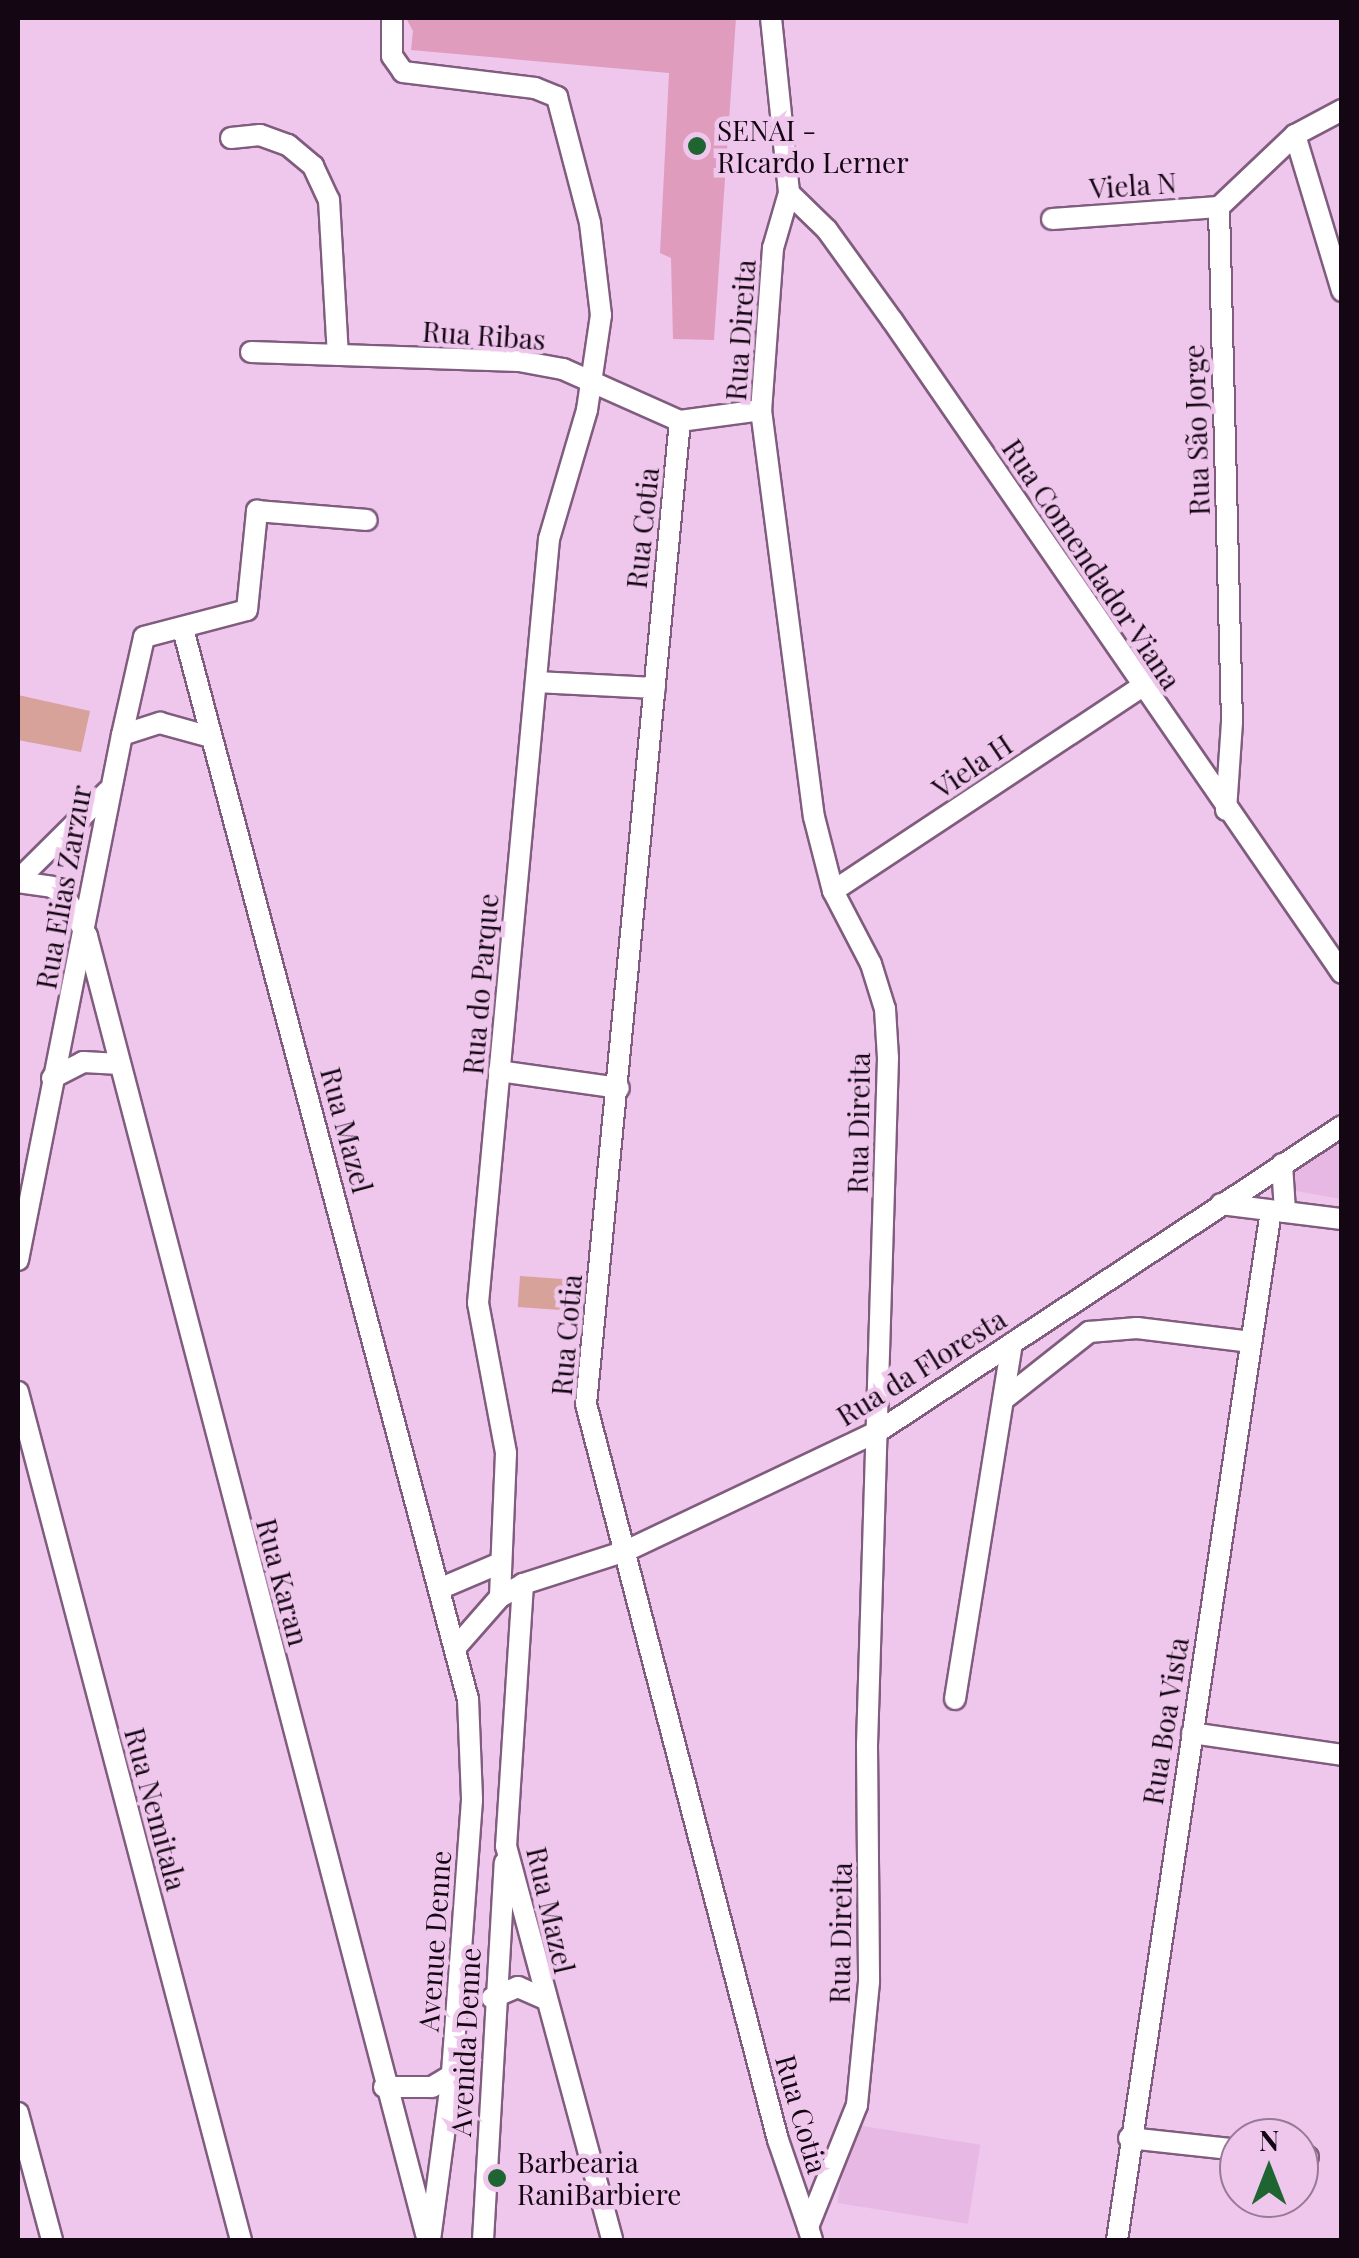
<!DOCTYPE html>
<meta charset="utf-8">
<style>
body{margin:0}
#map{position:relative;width:1359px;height:2258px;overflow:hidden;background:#efc6ec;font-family:"Playfair Display",serif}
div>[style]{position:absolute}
.built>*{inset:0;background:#e7b8e3;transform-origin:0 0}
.green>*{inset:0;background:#d6a29a;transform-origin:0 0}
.building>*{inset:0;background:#df9cbd}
.roads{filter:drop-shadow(2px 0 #805c7e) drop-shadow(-2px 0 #805c7e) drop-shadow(0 2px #805c7e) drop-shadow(0 -2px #805c7e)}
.minor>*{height:20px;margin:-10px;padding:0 10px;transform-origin:10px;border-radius:10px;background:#fff}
.dots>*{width:28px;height:28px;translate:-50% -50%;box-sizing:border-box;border:5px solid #efc6ec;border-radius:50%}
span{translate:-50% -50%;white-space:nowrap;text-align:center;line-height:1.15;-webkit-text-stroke:9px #efc6ec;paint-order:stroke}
.poi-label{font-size:28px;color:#140713}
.left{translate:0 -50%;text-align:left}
.street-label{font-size:28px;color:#140713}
.frame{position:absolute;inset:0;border:20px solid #140713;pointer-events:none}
.north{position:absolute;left:1219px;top:2118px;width:100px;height:100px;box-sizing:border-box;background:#efc6ec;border:2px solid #977a95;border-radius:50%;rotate:0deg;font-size:28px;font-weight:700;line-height:40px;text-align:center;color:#140713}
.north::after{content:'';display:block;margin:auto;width:35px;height:45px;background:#1f6531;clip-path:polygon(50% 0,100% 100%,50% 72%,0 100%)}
</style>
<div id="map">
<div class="built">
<div style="clip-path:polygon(1341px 1131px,1341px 1199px,1290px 1190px,1289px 1169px)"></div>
<div style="left:850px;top:2124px;width:132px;height:80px;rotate:9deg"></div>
</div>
<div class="green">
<div style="clip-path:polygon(18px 695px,90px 711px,81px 752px,18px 740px)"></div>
<div style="left:520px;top:1276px;width:64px;height:31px;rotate:4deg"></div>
</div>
<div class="building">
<div style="clip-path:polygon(406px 18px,736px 18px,714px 340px,673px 339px,671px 258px,660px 253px,669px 73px,411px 50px,413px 31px)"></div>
</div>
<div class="roads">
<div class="minor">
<div style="left:392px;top:18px;width:38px;rotate:90deg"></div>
<div style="left:392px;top:56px;width:19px;rotate:55deg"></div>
<div style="left:403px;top:72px;width:133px;rotate:6.9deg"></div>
<div style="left:535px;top:88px;width:24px;rotate:22deg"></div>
<div style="left:557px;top:97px;width:130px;rotate:75.3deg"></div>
<div style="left:590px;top:223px;width:93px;rotate:83.2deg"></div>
<div style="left:601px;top:315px;width:96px;rotate:98.4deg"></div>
<div style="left:587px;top:410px;width:134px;rotate:106.4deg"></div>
<div style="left:549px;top:539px;width:767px;rotate:95.31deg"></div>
<div style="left:478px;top:1303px;width:153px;rotate:79.4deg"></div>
<div style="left:506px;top:1453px;width:144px;rotate:92.4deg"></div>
<div style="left:771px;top:18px;width:176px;rotate:84.1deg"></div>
<div style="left:789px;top:193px;width:57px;rotate:106.2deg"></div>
<div style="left:773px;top:248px;width:162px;rotate:94.2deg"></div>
<div style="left:761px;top:410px;width:410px;rotate:82.6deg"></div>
<div style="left:814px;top:817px;width:76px;rotate:75.6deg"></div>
<div style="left:833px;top:891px;width:82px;rotate:62.5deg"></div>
<div style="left:871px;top:964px;width:47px;rotate:72.7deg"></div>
<div style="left:885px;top:1009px;width:49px;rotate:86.5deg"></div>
<div style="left:888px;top:1058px;width:687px;rotate:91.75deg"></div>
<div style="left:867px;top:1745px;width:237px;rotate:89.5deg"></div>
<div style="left:869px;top:1982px;width:124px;rotate:95.6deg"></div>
<div style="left:857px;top:2105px;width:131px;rotate:111.9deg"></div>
<div style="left:808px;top:2227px;width:14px;rotate:73deg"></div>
<div style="left:1295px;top:135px;width:163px;rotate:73.2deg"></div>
<div style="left:231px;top:138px;width:29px;rotate:-6deg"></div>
<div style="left:260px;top:135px;width:30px;rotate:20deg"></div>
<div style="left:288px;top:145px;width:33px;rotate:40deg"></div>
<div style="left:313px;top:166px;width:38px;rotate:65deg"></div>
<div style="left:329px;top:200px;width:155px;rotate:86.7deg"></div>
<div style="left:789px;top:193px;width:53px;rotate:44.2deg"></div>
<div style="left:827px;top:230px;width:111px;rotate:54.2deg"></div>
<div style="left:892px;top:320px;width:793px;rotate:55.43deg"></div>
<div style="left:1052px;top:219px;width:167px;rotate:-4.1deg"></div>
<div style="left:251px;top:352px;width:268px;rotate:1.9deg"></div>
<div style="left:519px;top:361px;width:45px;rotate:10.3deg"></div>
<div style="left:563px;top:369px;width:128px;rotate:24deg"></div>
<div style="left:680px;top:421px;width:82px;rotate:-7.7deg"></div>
<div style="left:680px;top:421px;width:987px;rotate:95.46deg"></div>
<div style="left:586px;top:1404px;width:761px;rotate:75.38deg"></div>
<div style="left:778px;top:2140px;width:92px;rotate:71deg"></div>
<div style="left:183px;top:629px;width:1107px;rotate:75.09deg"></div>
<div style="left:468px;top:1699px;width:101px;rotate:87.7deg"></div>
<div style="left:472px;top:1800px;width:276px;rotate:94.2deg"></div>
<div style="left:452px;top:2075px;width:166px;rotate:97.6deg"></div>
<div style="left:536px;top:682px;width:119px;rotate:2.9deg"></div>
<div style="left:122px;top:735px;width:100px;rotate:-77.3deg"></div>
<div style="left:144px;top:637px;width:106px;rotate:-14.7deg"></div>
<div style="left:247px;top:610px;width:100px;rotate:-84.2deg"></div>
<div style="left:257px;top:511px;width:110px;rotate:4.7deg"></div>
<div style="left:1226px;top:810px;width:88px;rotate:-86.1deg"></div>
<div style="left:1232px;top:722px;width:515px;rotate:-91.45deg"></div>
<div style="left:1219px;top:207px;width:105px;rotate:-43.5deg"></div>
<div style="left:1295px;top:135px;width:53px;rotate:-28deg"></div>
<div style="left:18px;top:880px;width:127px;rotate:-44.7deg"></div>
<div style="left:18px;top:882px;width:34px;rotate:8deg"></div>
<div style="left:52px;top:887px;width:16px;rotate:35deg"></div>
<div style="left:65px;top:896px;width:46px;rotate:61.2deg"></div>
<div style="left:87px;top:936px;width:1342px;rotate:75.36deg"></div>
<div style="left:833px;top:891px;width:372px;rotate:-33.5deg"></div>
<div style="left:499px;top:1071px;width:121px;rotate:8.1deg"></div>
<div style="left:52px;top:1078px;width:35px;rotate:-27deg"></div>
<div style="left:83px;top:1062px;width:37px;rotate:3deg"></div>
<div style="left:1282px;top:1164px;width:48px;rotate:86.4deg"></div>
<div style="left:1221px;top:1204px;width:122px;rotate:7.1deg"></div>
<div style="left:18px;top:1260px;width:535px;rotate:-78.8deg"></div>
<div style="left:122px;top:735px;width:40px;rotate:-18deg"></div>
<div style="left:160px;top:723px;width:53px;rotate:15.4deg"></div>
<div style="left:18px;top:1392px;width:877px;rotate:75.27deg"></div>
<div style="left:1003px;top:1400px;width:110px;rotate:-38.3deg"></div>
<div style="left:1089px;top:1332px;width:48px;rotate:-4.8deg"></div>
<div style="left:1137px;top:1328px;width:115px;rotate:7deg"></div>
<div style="left:523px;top:1584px;width:263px;rotate:93.7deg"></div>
<div style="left:506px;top:1846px;width:408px;rotate:74.9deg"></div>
<div style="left:439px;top:1589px;width:64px;rotate:-23deg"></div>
<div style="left:457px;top:1646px;width:65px;rotate:-48.7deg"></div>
<div style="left:500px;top:1597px;width:26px;rotate:-29deg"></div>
<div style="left:523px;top:1584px;width:108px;rotate:-17.8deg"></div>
<div style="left:626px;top:1551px;width:280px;rotate:-25.4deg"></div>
<div style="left:879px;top:1431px;width:554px;rotate:-33.37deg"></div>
<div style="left:955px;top:1699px;width:360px;rotate:-80.9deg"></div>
<div style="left:1192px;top:1733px;width:152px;rotate:8.3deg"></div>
<div style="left:492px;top:1998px;width:28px;rotate:-23deg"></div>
<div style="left:518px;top:1987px;width:30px;rotate:24deg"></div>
<div style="left:384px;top:2087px;width:48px"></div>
<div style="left:432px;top:2087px;width:23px;rotate:-31deg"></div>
<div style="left:18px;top:2113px;width:131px;rotate:75deg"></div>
<div style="left:1129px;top:2138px;width:111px;rotate:6.2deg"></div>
<div style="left:1299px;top:2156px;width:9px;rotate:6deg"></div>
<div style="left:483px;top:2240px;width:378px;rotate:-86.7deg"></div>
<div style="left:1117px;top:2240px;width:1040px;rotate:-81.49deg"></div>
</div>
</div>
<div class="dots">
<div style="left:697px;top:146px;background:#1f6531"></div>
<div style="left:497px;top:2178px;background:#1f6531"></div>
</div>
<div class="poi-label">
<span class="left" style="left:717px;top:146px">SENAI -<br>RIcardo Lerner</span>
<span class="left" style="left:517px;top:2178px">Barbearia<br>RaniBarbiere</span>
</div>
<div class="street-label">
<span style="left:1133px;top:185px;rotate:-4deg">Viela N</span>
<span style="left:740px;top:330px;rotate:-86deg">Rua Direita</span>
<span style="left:484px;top:335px;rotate:4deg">Rua Ribas</span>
<span style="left:1196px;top:430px;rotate:-92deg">Rua São Jorge</span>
<span style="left:642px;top:528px;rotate:-84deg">Rua Cotia</span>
<span style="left:1092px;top:564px;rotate:56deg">Rua Comendador Viana</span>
<span style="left:972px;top:766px;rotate:-34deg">Viela H</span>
<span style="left:63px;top:887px;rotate:-80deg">Rua Elias Zarzur</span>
<span style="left:480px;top:984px;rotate:-85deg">Rua do Parque</span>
<span style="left:858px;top:1123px;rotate:-89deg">Rua Direita</span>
<span style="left:347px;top:1130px;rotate:75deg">Rua Mazel</span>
<span style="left:566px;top:1335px;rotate:-85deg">Rua Cotia</span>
<span style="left:921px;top:1367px;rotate:-32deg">Rua da Floresta</span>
<span style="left:283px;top:1582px;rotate:75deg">Rua Karan</span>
<span style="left:1165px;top:1721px;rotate:-81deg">Rua Boa Vista</span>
<span style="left:156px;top:1809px;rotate:75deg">Rua Nemitala</span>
<span style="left:551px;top:1910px;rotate:77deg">Rua Mazel</span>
<span style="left:840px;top:1933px;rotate:-89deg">Rua Direita</span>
<span style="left:434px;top:1941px;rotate:-86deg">Avenue Denne</span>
<span style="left:465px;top:2042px;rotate:-87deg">Avenida Denne</span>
<span style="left:802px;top:2114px;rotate:74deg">Rua Cotia</span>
</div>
<div class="frame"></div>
<div class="north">N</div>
</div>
